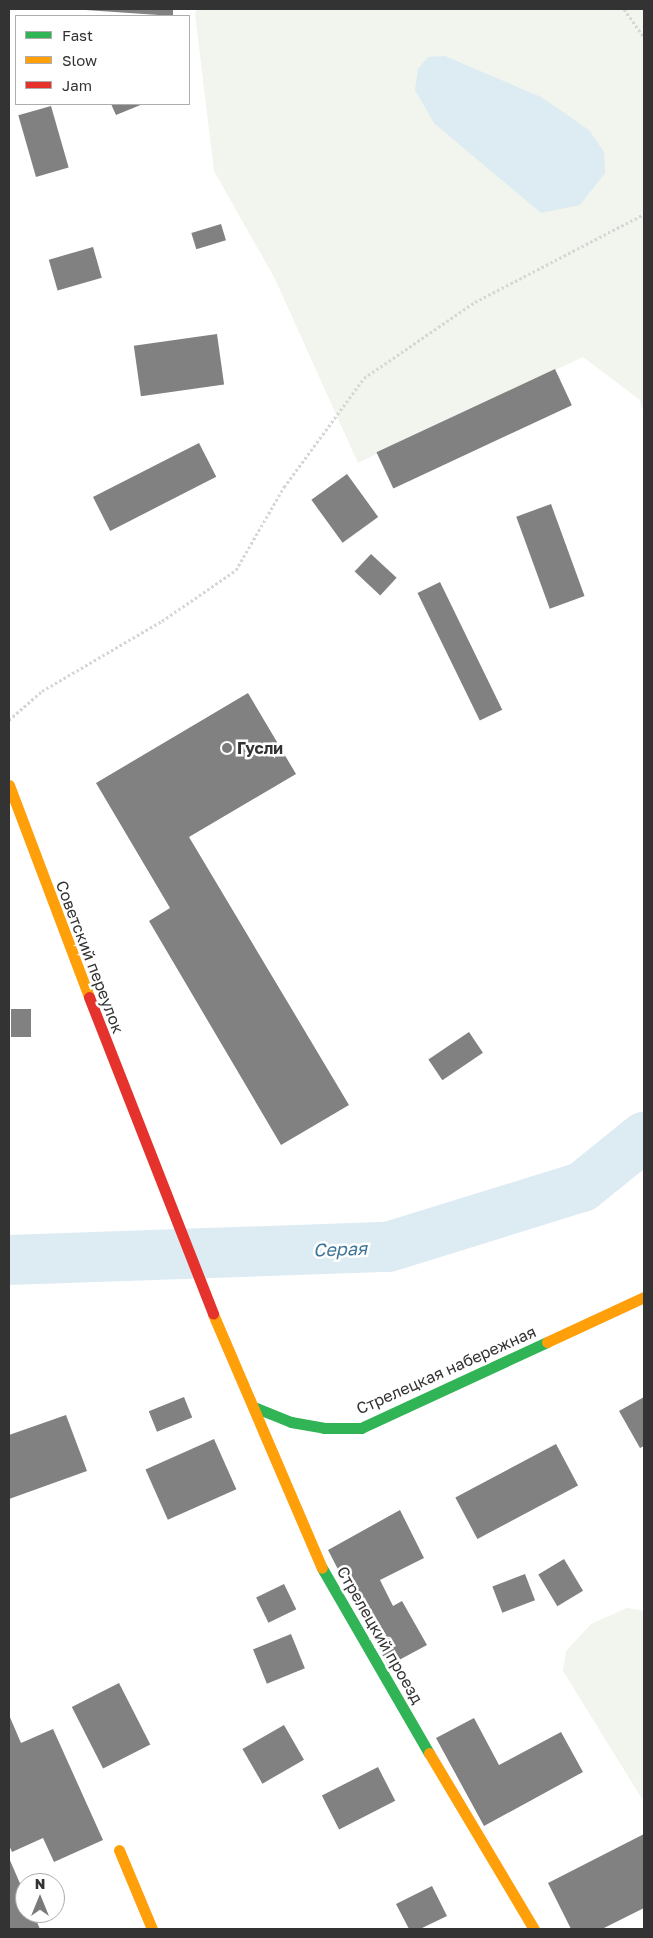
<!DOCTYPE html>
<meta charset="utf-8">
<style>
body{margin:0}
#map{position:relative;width:653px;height:1938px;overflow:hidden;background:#fff;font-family:"Golos Text",sans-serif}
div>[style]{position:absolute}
.green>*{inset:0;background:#f1f5ed}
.water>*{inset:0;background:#ddebf3}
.river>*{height:50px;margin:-25px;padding:0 25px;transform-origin:25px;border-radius:25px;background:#ddebf3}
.building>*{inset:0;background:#818181;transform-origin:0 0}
.path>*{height:3px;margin-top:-1.5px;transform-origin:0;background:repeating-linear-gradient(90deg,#d6d6d6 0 2.5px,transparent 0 5px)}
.fast>*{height:11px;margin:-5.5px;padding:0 5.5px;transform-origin:5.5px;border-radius:5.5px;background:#30b455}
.slow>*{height:11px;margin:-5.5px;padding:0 5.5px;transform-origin:5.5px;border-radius:5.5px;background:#ff9f0a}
.jam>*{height:11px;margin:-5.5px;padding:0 5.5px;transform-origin:5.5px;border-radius:5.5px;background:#e5322d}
.dots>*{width:14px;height:14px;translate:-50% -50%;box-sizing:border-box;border:2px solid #fff;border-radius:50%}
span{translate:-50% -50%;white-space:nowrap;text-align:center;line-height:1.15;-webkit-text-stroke:5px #fff;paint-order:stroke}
.poi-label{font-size:16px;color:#333;font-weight:700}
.left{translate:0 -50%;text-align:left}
.street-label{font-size:16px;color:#333}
.water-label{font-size:18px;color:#3f7597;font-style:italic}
.frame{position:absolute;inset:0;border:10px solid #333;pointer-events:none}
.legend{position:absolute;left:15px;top:15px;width:175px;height:90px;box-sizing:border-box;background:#fff;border:1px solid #adadad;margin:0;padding:6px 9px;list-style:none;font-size:15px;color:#333}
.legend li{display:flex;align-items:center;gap:10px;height:25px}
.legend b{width:25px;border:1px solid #adadad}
.north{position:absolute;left:15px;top:1873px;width:50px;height:50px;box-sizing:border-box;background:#fff;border:1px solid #adadad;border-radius:50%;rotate:0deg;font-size:14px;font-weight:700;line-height:20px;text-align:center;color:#333}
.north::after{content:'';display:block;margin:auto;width:18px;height:22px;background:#7a7a7a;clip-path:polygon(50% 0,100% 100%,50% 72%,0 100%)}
</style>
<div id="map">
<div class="green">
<div style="clip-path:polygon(197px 9px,644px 9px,644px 413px,640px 400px,583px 357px,358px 463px,275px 279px,214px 171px,195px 14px)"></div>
<div style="clip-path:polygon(627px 1608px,644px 1611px,644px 1802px,563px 1671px,566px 1651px,591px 1624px)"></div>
</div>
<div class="water">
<div style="clip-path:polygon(445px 56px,541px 97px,589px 130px,604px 152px,605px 173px,580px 205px,541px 213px,434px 123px,415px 90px,418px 69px,428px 57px)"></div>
</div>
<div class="river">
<div style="left:9px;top:1260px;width:379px;rotate:-2deg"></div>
<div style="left:388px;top:1247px;width:203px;rotate:-17.2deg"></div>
<div style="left:582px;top:1187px;width:80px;rotate:-38.9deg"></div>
</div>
<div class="building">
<div style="clip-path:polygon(71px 9px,173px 9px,173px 16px)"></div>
<div style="clip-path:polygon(111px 104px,143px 104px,116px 115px)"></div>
<div style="left:51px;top:106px;width:64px;height:34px;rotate:74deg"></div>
<div style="left:221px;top:224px;width:17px;height:31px;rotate:73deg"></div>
<div style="left:93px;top:247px;width:32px;height:46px;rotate:74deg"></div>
<div style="left:217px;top:334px;width:51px;height:84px;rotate:82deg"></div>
<div style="left:555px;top:369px;width:40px;height:197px;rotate:65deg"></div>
<div style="left:199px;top:443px;width:38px;height:119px;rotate:63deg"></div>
<div style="left:347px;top:474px;width:53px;height:44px;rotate:54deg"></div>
<div style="left:551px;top:504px;width:98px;height:37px;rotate:70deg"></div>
<div style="left:371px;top:554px;width:35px;height:24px;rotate:43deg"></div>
<div style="left:440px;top:582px;width:142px;height:25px;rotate:64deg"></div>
<div style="clip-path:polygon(248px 693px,296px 774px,189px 837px,349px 1105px,281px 1145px,149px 921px,170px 908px,96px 783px)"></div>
<div style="left:11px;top:1009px;width:20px;height:28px"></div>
<div style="left:469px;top:1032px;width:25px;height:49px;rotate:56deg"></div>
<div style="left:184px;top:1397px;width:22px;height:38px;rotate:68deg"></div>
<div style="clip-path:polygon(644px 1397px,644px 1446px,640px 1448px,619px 1411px)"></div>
<div style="clip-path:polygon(66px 1415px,87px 1471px,9px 1499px,9px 1435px)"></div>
<div style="left:214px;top:1439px;width:55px;height:75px;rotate:66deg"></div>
<div style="left:556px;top:1444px;width:47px;height:114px;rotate:62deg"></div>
<div style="clip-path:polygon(400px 1510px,424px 1558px,380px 1580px,393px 1606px,402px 1601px,427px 1645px,388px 1666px,328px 1550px)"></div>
<div style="left:564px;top:1559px;width:37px;height:30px;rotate:59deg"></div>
<div style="left:525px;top:1574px;width:28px;height:35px;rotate:69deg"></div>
<div style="left:284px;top:1584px;width:28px;height:31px;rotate:64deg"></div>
<div style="left:291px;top:1634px;width:37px;height:41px;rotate:68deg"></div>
<div style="left:119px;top:1683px;width:69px;height:53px;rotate:63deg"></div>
<div style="clip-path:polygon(9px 1715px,21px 1743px,53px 1729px,103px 1840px,54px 1862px,43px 1838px,12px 1852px,9px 1845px)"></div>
<div style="clip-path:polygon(474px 1718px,499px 1765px,561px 1732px,583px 1772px,484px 1826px,436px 1738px)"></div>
<div style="left:284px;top:1725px;width:40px;height:48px;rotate:60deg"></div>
<div style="left:378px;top:1767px;width:38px;height:63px;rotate:63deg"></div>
<div style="clip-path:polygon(644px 1834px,644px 1908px,602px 1929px,571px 1929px,548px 1883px)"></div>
<div style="clip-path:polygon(9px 1858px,25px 1895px,25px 1913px,33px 1913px,40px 1929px,9px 1929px)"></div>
<div style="clip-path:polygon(432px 1886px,447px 1916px,420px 1929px,409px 1929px,396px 1904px)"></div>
</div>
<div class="path">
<div style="left:624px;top:9px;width:35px;rotate:55deg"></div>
<div style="left:9px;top:720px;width:44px;rotate:-41.3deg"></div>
<div style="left:42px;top:691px;width:139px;rotate:-30.3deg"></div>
<div style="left:162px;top:621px;width:90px;rotate:-34.6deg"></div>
<div style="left:236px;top:570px;width:96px;rotate:-60deg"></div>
<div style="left:284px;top:487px;width:135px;rotate:-53.7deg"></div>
<div style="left:364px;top:378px;width:135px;rotate:-34.4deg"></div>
<div style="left:475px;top:302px;width:191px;rotate:-27.5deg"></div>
</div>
<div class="fast">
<div style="left:254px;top:1407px;width:40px;rotate:22deg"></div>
<div style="left:291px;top:1422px;width:34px;rotate:10deg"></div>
<div style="left:324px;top:1428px;width:37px"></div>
<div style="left:361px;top:1428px;width:205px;rotate:-24.8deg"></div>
<div style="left:322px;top:1568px;width:214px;rotate:60deg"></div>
</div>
<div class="slow">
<div style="left:9px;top:785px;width:227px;rotate:69.3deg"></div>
<div style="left:213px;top:1314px;width:276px;rotate:66.8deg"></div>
<div style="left:547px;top:1342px;width:107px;rotate:-24.9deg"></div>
<div style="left:429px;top:1753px;width:205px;rotate:59.2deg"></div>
<div style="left:119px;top:1850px;width:86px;rotate:67.3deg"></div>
</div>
<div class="jam">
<div style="left:89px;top:997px;width:340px;rotate:68.6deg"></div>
</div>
<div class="dots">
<div style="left:227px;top:748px;background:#7a7a7a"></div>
</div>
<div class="poi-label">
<span class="left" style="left:237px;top:748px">Гусли</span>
</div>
<div class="street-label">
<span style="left:90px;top:957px;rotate:69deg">Советский переулок</span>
<span style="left:446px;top:1370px;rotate:-24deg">Стрелецкая набережная</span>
<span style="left:380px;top:1635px;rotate:60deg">Стрелецкий проезд</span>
</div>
<div class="water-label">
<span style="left:340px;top:1249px;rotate:-2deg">Серая</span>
</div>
<div class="frame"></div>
<ul class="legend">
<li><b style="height:6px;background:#30b455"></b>Fast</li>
<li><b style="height:6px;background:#ff9f0a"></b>Slow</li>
<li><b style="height:6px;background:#e5322d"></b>Jam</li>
</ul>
<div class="north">N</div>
</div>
